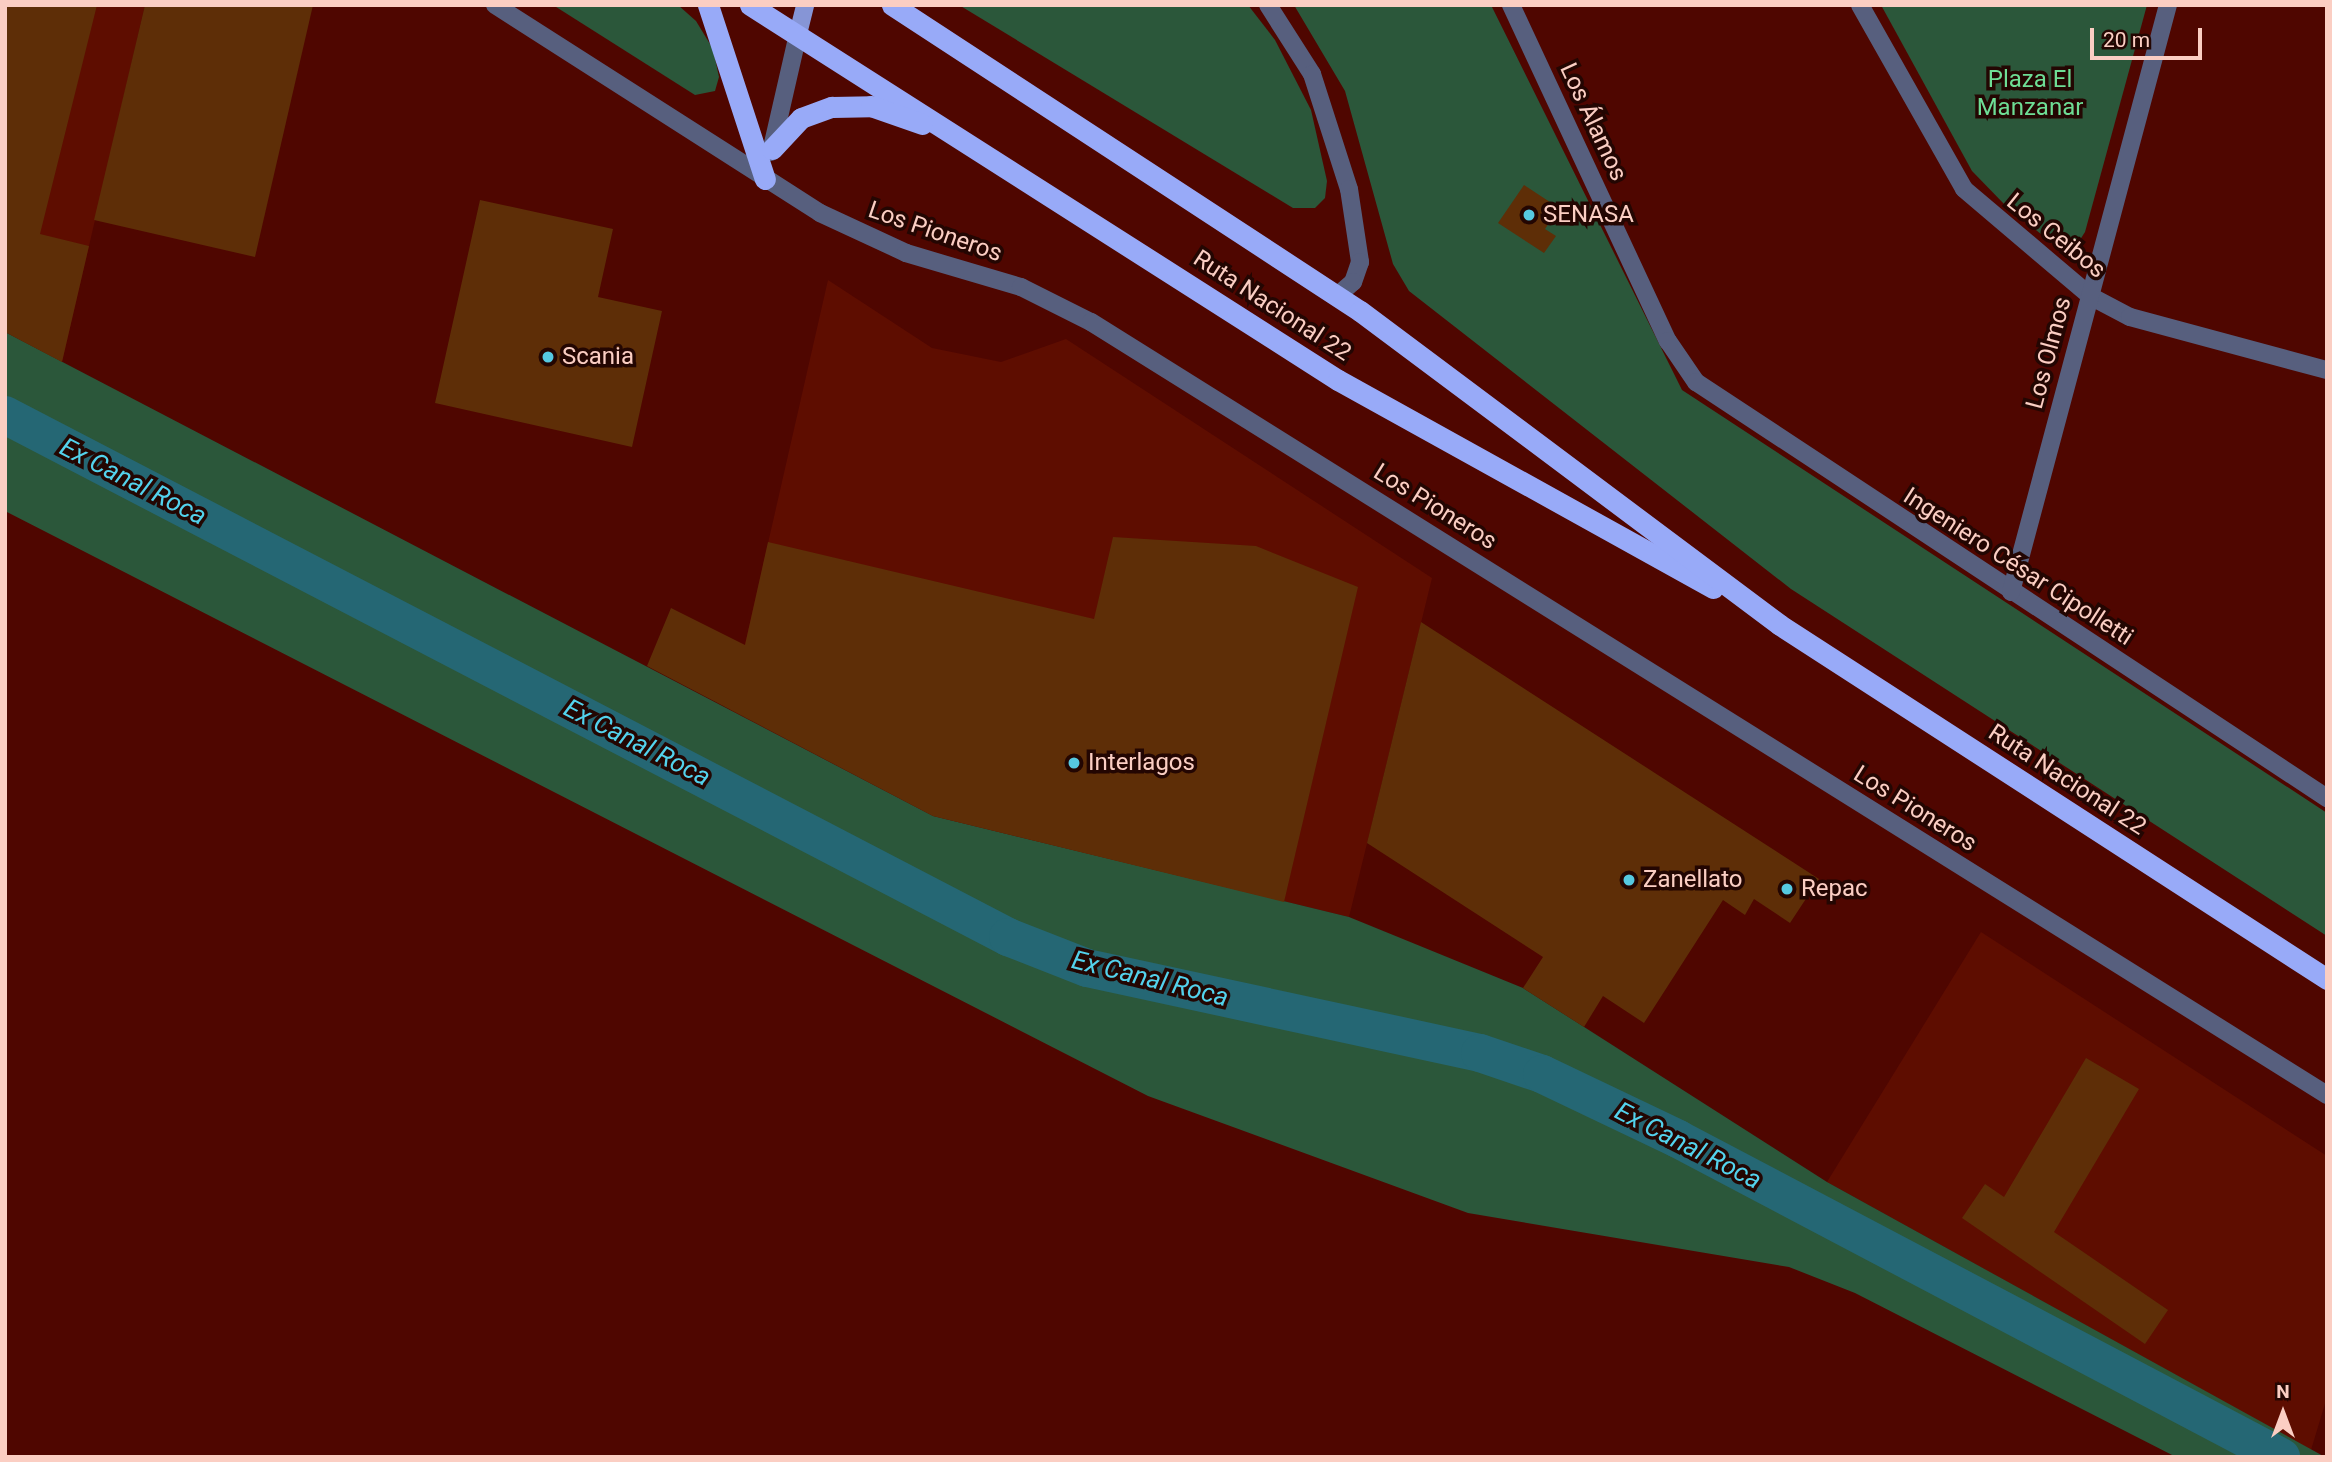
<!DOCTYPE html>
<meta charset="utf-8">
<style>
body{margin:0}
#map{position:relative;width:2332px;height:1462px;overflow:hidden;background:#4f0600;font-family:Roboto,sans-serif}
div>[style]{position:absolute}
.built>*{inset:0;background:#5e0d00}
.green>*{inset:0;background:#2b573a}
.canal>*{height:38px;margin:-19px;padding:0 19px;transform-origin:19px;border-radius:19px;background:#256774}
.building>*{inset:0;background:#5e2e07}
.minor>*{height:18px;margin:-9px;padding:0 9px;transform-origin:9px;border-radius:9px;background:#575f7e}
.major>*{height:18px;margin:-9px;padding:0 9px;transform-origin:9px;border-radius:9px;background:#8695d6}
.highway>*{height:21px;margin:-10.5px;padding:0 10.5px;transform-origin:10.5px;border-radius:10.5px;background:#98aaf8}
.dots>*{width:19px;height:19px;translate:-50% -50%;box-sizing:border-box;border:4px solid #230602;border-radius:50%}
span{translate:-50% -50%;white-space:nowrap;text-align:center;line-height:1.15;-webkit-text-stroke:7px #230602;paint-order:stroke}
.park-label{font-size:24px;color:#6edd95}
.street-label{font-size:24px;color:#fbcec3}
.poi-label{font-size:24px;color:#fbcec3}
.left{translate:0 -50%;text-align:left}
.water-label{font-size:26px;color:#53d2ec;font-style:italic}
.frame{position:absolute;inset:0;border:7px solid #fbcec3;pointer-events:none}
.north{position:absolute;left:2248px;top:1378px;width:70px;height:70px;-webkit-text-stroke:5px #230602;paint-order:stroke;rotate:0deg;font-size:19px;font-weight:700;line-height:28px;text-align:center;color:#fbcec3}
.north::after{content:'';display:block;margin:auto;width:24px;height:32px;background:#fbcec3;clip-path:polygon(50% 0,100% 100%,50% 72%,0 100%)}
.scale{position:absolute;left:2090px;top:28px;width:112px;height:32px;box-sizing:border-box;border:4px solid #fbcec3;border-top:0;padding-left:9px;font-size:21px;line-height:24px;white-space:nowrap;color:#fbcec3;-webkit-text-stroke:5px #230602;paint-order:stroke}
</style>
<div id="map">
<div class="built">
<div style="clip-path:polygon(5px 5px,145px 5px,62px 362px,5px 332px)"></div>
<div style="clip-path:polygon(828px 280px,932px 348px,1001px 362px,1066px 339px,1432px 578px,1349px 917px,933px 816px,730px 710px)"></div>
<div style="clip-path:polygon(1981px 932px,2327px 1156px,2327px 1397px,2311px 1450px,1827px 1182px)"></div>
</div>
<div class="green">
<div style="clip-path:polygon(553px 5px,678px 5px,696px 21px,713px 49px,719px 77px,715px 91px,695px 95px)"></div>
<div style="clip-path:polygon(959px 5px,1248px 5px,1275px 40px,1311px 110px,1327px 181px,1325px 198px,1315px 208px,1293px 208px)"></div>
<div style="clip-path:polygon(1294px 5px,1491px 5px,1682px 390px,2327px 813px,2327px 936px,1791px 589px,1409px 291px,1393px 264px,1345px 91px)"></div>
<div style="clip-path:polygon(1881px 5px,2147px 5px,2085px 232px,2076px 246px,2052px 243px,2005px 205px,1972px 171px)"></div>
<div style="clip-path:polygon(5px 332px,933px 816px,1349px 917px,1523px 988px,1827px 1182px,2325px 1457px,2176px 1457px,1855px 1293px,1789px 1267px,1468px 1213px,1148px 1096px,5px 511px)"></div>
</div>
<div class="canal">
<div style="left:5px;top:415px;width:1131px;rotate:27.49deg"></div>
<div style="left:1008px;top:937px;width:85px;rotate:21.4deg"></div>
<div style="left:1087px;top:968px;width:402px;rotate:12.2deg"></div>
<div style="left:1480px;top:1053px;width:65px;rotate:18.7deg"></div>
<div style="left:1542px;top:1074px;width:151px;rotate:25.5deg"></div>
<div style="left:1678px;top:1139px;width:682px;rotate:27.81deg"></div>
</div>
<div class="building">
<div style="clip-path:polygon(5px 5px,97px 5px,40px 234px,89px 246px,62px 362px,5px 332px)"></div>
<div style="clip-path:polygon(145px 5px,313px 5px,255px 257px,94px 220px)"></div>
<div style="clip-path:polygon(1524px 185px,1559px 208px,1545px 229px,1556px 236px,1544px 253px,1498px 223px)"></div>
<div style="clip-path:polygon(480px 200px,613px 229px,598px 297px,662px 311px,632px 447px,435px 403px)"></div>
<div style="clip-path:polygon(1113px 537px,1256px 546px,1358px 587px,1284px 902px,933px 816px,647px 666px,671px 608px,745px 645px,768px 542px,1094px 619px)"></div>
<div style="clip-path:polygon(1421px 622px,1819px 879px,1790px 923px,1754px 899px,1745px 915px,1723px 900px,1644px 1023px,1603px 996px,1584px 1027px,1523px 988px,1543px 957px,1367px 843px)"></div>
<div style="clip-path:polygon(2086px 1058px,2139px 1089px,2054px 1232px,2168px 1310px,2145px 1344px,1962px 1218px,1985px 1184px,2004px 1197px)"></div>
</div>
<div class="minor">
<div style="left:495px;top:5px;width:386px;rotate:32.6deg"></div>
<div style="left:820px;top:213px;width:95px;rotate:24.9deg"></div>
<div style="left:906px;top:253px;width:120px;rotate:16.5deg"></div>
<div style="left:1021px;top:287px;width:78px;rotate:26.6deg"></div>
<div style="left:1091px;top:322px;width:1458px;rotate:32.02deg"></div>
<div style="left:1268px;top:5px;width:82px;rotate:57.5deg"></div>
<div style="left:1312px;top:74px;width:121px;rotate:72.2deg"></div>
<div style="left:1349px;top:189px;width:74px;rotate:81.4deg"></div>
<div style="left:1360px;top:262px;width:21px;rotate:109deg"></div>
<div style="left:1353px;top:282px;width:21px;rotate:139deg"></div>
<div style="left:1511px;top:5px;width:371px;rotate:65deg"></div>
<div style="left:1668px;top:341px;width:50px;rotate:55.7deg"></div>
<div style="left:1696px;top:382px;width:756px;rotate:33.4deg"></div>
<div style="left:1860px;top:5px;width:211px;rotate:60.5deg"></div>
<div style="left:1964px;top:189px;width:165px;rotate:40.3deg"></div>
<div style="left:2090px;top:296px;width:45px;rotate:27.7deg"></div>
<div style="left:2130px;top:317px;width:204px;rotate:15.1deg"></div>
<div style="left:771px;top:152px;width:121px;rotate:-77.1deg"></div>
<div style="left:2011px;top:592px;width:608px;rotate:-75.03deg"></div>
</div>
<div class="major">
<div style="left:798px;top:34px;width:30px;rotate:-76deg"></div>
</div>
<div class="highway">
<div style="left:708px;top:5px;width:183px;rotate:71.9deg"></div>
<div style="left:750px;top:5px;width:697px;rotate:32.53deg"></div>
<div style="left:1338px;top:380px;width:429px;rotate:29deg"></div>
<div style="left:892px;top:5px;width:559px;rotate:33.18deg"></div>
<div style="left:1360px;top:311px;width:524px;rotate:36.78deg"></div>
<div style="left:1780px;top:625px;width:652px;rotate:32.91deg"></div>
<div style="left:772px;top:149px;width:42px;rotate:-46.9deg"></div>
<div style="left:801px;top:118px;width:33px;rotate:-20deg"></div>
<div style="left:832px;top:107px;width:39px;rotate:-1deg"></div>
<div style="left:871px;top:106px;width:54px;rotate:19.4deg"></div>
</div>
<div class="dots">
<div style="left:1529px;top:215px;background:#56c9e1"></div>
<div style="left:548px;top:357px;background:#56c9e1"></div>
<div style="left:1074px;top:763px;background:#56c9e1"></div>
<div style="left:1629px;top:880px;background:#56c9e1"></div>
<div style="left:1787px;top:889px;background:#56c9e1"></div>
</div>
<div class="park-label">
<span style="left:2030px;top:94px">Plaza El<br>Manzanar</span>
</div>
<div class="street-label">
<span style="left:1593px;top:122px;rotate:65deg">Los Álamos</span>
<span style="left:935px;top:232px;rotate:19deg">Los Pioneros</span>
<span style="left:2056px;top:236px;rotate:39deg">Los Ceibos</span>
<span style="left:1272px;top:306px;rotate:33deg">Ruta Nacional 22</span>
<span style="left:2049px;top:353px;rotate:-75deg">Los Olmos</span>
<span style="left:1435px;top:507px;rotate:32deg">Los Pioneros</span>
<span style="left:2018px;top:567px;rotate:33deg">Ingeniero César Cipolletti</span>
<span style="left:2067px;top:780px;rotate:33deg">Ruta Nacional 22</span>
<span style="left:1915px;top:809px;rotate:32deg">Los Pioneros</span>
</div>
<div class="poi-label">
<span class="left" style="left:1543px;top:215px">SENASA</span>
<span class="left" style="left:562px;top:357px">Scania</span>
<span class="left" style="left:1088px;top:763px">Interlagos</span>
<span class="left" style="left:1643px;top:880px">Zanellato</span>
<span class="left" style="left:1801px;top:889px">Repac</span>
</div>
<div class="water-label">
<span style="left:133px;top:482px;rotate:27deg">Ex Canal Roca</span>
<span style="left:637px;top:743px;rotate:27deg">Ex Canal Roca</span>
<span style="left:1150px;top:979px;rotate:14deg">Ex Canal Roca</span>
<span style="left:1688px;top:1146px;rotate:27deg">Ex Canal Roca</span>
</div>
<div class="frame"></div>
<div class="north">N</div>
<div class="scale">20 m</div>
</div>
